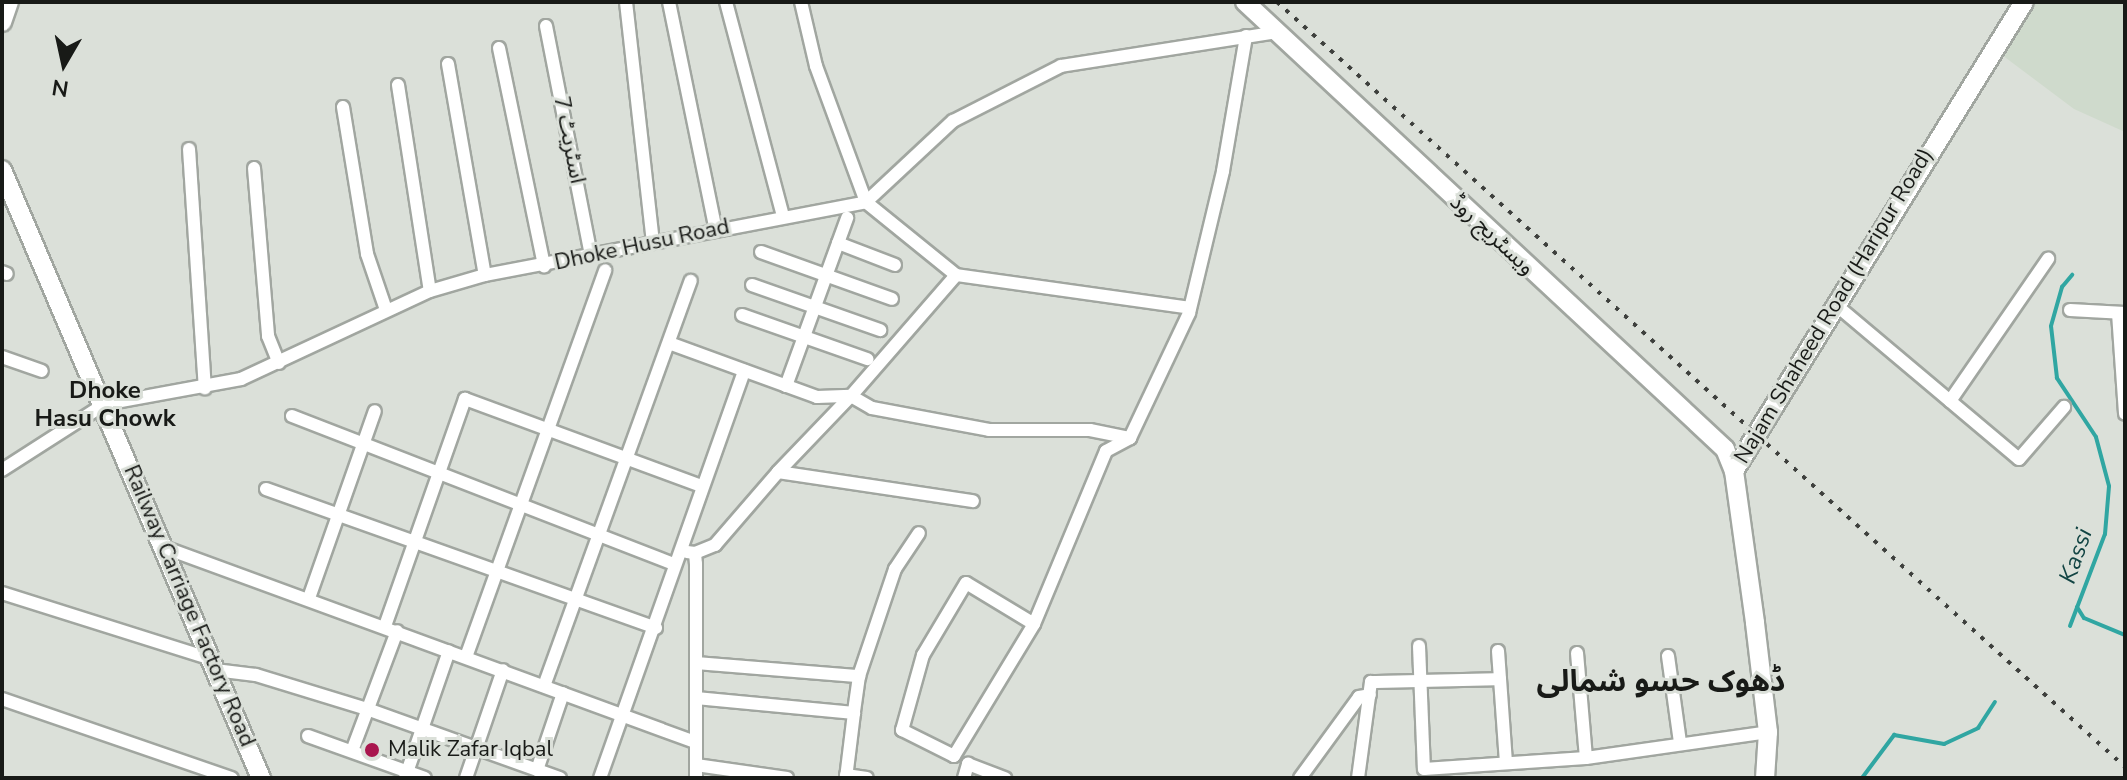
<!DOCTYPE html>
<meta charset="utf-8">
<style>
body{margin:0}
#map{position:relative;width:2127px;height:780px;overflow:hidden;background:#dbe0d9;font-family:"Nunito Sans","Noto Sans Arabic",sans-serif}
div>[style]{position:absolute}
.built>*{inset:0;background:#cfdacc}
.stream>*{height:4px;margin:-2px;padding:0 2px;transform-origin:2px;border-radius:2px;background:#30a6a2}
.roads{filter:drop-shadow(2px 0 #a1a6a0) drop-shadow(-2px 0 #a1a6a0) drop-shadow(0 2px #a1a6a0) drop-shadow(0 -2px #a1a6a0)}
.street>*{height:12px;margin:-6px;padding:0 6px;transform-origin:6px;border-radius:6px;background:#fff}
.secondary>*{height:18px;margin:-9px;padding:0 9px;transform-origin:9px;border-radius:9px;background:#fff}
.rail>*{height:4px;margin-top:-2px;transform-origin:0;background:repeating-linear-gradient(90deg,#3e403d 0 4px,transparent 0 12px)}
.dots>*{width:22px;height:22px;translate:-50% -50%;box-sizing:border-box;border:4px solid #dbe0d9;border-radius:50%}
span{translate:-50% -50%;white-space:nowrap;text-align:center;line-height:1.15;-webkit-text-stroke:6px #dbe0d9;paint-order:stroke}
.street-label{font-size:22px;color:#181a17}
.poi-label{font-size:22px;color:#181a17}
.left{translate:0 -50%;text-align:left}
.neighbourhood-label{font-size:24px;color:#181a17;font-weight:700}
.water-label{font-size:24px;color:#124443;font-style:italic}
.district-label{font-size:30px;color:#181a17;font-weight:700}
.frame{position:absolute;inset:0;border:4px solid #181a17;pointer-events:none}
.north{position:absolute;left:24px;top:24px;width:80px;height:80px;-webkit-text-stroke:6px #dbe0d9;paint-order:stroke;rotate:189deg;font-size:22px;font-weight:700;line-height:32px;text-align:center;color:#181a17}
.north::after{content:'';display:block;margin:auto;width:28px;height:36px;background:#181a17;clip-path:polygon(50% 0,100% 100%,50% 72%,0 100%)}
</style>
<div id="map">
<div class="built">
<div style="clip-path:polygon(2024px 2px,2125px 2px,2125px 132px,2074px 109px,1994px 49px)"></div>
</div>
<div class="stream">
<div style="left:2077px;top:607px;width:13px;rotate:58deg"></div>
<div style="left:2084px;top:618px;width:44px;rotate:22.5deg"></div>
<div style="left:2070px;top:626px;width:98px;rotate:-69.2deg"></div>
<div style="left:2105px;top:534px;width:48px;rotate:-85.2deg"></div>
<div style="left:2109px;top:486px;width:51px;rotate:-104.9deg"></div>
<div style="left:2096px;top:437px;width:71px;rotate:-123.5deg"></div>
<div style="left:2057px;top:378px;width:52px;rotate:-96.6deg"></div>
<div style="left:2051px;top:326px;width:41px;rotate:-74.2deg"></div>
<div style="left:2062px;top:287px;width:16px;rotate:-50deg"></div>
<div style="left:1862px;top:778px;width:54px;rotate:-53.3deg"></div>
<div style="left:1894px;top:735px;width:51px;rotate:10.2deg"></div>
<div style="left:1944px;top:744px;width:38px;rotate:-25deg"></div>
<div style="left:1978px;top:728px;width:31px;rotate:-57deg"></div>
</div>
<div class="roads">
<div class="street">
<div style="left:626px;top:2px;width:242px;rotate:83.6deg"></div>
<div style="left:669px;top:2px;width:233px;rotate:78.4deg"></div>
<div style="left:726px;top:2px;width:221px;rotate:75.1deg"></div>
<div style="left:546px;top:26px;width:233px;rotate:78.9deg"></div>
<div style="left:499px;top:48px;width:223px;rotate:78.3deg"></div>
<div style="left:448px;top:64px;width:214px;rotate:80.1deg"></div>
<div style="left:398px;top:85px;width:208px;rotate:81.2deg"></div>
<div style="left:343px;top:107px;width:149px;rotate:80.7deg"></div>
<div style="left:367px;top:254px;width:56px;rotate:71.2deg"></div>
<div style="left:189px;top:149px;width:240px;rotate:86.2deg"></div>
<div style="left:254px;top:168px;width:169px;rotate:85.2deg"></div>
<div style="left:268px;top:336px;width:29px;rotate:68deg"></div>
<div style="left:838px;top:243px;width:61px;rotate:21.1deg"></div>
<div style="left:761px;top:252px;width:139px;rotate:19.7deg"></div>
<div style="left:2px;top:272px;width:5px;rotate:22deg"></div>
<div style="left:956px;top:275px;width:236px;rotate:8deg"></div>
<div style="left:752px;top:285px;width:136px;rotate:19.4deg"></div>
<div style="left:1836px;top:305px;width:239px;rotate:40.1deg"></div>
<div style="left:2019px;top:459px;width:69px;rotate:-49.1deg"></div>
<div style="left:2070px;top:310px;width:55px;rotate:3.1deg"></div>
<div style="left:2118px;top:313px;width:101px;rotate:86deg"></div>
<div style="left:742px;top:315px;width:133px;rotate:19.4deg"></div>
<div style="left:669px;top:343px;width:158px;rotate:20deg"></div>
<div style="left:817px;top:397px;width:34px;rotate:-2deg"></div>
<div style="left:851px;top:396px;width:160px;rotate:-49deg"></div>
<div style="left:956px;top:275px;width:116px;rotate:-141deg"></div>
<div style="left:866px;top:202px;width:145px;rotate:-110.2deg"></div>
<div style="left:816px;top:66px;width:66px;rotate:-103.2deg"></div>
<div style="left:2px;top:357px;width:42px;rotate:19.3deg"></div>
<div style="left:786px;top:386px;width:179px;rotate:-70deg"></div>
<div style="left:1950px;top:401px;width:173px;rotate:-55.4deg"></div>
<div style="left:292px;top:416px;width:410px;rotate:21.2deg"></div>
<div style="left:2px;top:470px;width:122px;rotate:-32.7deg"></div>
<div style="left:105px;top:404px;width:138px;rotate:-10.4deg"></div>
<div style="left:241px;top:379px;width:208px;rotate:-25deg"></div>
<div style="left:430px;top:291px;width:57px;rotate:-16.2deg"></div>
<div style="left:485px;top:275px;width:388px;rotate:-10.8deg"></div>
<div style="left:866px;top:202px;width:119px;rotate:-43deg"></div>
<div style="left:953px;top:121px;width:121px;rotate:-27deg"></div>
<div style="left:1061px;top:66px;width:219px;rotate:-8.9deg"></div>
<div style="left:778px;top:472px;width:105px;rotate:-46.2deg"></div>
<div style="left:851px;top:396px;width:24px;rotate:30deg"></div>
<div style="left:872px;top:408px;width:119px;rotate:10.6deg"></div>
<div style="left:989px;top:430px;width:101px"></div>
<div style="left:1090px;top:430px;width:41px;rotate:11.3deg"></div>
<div style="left:266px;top:489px;width:414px;rotate:19.6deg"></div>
<div style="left:163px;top:547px;width:567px;rotate:20.13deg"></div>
<div style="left:687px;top:552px;width:8px;rotate:7deg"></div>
<div style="left:695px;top:553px;width:11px;rotate:85deg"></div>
<div style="left:696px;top:564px;width:214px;rotate:90deg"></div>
<div style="left:695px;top:553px;width:22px;rotate:-22deg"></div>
<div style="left:715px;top:545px;width:96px;rotate:-49.2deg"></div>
<div style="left:778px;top:472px;width:197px;rotate:8.5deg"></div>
<div style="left:2px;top:593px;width:219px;rotate:17.5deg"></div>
<div style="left:309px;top:598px;width:198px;rotate:-70.6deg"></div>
<div style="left:1034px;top:624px;width:79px;rotate:-148.9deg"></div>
<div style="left:966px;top:583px;width:84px;rotate:120.8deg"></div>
<div style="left:923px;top:655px;width:78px;rotate:105.6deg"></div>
<div style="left:902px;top:730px;width:58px;rotate:26.6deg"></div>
<div style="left:954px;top:756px;width:154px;rotate:-58.8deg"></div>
<div style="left:1034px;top:624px;width:187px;rotate:-67.4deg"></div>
<div style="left:1106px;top:451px;width:27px;rotate:-28deg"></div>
<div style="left:1130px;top:438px;width:138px;rotate:-64.7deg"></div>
<div style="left:1189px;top:313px;width:146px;rotate:-76.5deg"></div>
<div style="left:1223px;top:171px;width:137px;rotate:-80.3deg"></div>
<div style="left:385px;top:626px;width:241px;rotate:-70.6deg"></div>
<div style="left:465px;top:399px;width:252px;rotate:20.2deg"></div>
<div style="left:1419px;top:646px;width:123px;rotate:87.7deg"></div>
<div style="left:1424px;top:769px;width:162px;rotate:-3.9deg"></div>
<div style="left:1586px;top:758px;width:184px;rotate:-8.1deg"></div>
<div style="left:1498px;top:651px;width:111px;rotate:85.9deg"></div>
<div style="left:1577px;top:653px;width:105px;rotate:85.1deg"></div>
<div style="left:1668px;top:656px;width:87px;rotate:82.1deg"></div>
<div style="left:466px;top:657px;width:411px;rotate:-70.2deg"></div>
<div style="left:696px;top:663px;width:164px;rotate:4.6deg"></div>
<div style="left:859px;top:676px;width:37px;rotate:98deg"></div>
<div style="left:215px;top:670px;width:41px;rotate:7deg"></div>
<div style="left:256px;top:675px;width:116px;rotate:17deg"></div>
<div style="left:367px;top:709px;width:205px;rotate:19.7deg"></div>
<div style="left:859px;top:676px;width:113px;rotate:-71.4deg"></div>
<div style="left:895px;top:569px;width:43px;rotate:-56.3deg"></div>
<div style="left:544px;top:686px;width:431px;rotate:-70.1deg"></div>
<div style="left:696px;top:698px;width:159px;rotate:5.4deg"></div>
<div style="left:854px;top:713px;width:65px;rotate:97deg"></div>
<div style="left:2px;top:699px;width:243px;rotate:19deg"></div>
<div style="left:308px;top:736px;width:124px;rotate:19.7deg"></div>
<div style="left:352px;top:751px;width:128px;rotate:-69.4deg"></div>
<div style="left:696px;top:765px;width:92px;rotate:8.1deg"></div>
<div style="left:537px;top:770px;width:81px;rotate:-71.3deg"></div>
<div style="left:846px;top:775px;width:21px;rotate:8deg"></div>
<div style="left:405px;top:778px;width:134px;rotate:-70.9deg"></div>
<div style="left:466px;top:778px;width:114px;rotate:-71.1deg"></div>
<div style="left:600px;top:778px;width:432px;rotate:-70.5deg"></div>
<div style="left:964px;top:778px;width:15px;rotate:-74deg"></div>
<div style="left:968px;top:764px;width:40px;rotate:21deg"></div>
<div style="left:1300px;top:778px;width:100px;rotate:-53.9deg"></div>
<div style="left:1359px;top:697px;width:11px;rotate:-10deg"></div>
<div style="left:1358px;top:778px;width:97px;rotate:-82.3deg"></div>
<div style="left:1371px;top:682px;width:129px;rotate:-1.3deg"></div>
</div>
<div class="secondary">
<div style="left:1245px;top:2px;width:656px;rotate:42.96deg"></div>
<div style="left:1725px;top:449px;width:24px;rotate:68deg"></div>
<div style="left:1734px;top:471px;width:153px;rotate:82.1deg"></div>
<div style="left:1755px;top:623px;width:110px;rotate:83.2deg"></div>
<div style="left:1768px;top:732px;width:46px;rotate:93.7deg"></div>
<div style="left:2px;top:22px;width:21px;rotate:-71deg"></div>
<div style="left:2px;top:170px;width:661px;rotate:66.93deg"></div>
<div style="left:1734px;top:471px;width:551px;rotate:-58.27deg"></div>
</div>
</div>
<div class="rail">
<div style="left:1277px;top:2px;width:1142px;rotate:42.05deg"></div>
</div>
<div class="dots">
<div style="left:372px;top:750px;background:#a9164e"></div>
</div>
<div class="street-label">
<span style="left:569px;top:140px;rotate:79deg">اسٹریٹ 7</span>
<span style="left:1492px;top:235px;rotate:43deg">ویسٹریج روڈ</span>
<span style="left:642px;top:245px;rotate:-12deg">Dhoke Husu Road</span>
<span style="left:1834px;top:306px;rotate:-59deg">Najam Shaheed Road (Haripur Road)</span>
<span style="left:189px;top:606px;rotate:67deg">Railway Carriage Factory Road</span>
</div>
<div class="poi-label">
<span class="left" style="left:388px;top:750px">Malik Zafar Iqbal</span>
</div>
<div class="neighbourhood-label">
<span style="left:105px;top:405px">Dhoke<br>Hasu Chowk</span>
</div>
<div class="water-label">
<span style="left:2076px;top:556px;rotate:-71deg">Kassi</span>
</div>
<div class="district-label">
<span style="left:1661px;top:682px">ڈھوک حسو شمالی</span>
</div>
<div class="frame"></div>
<div class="north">N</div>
</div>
